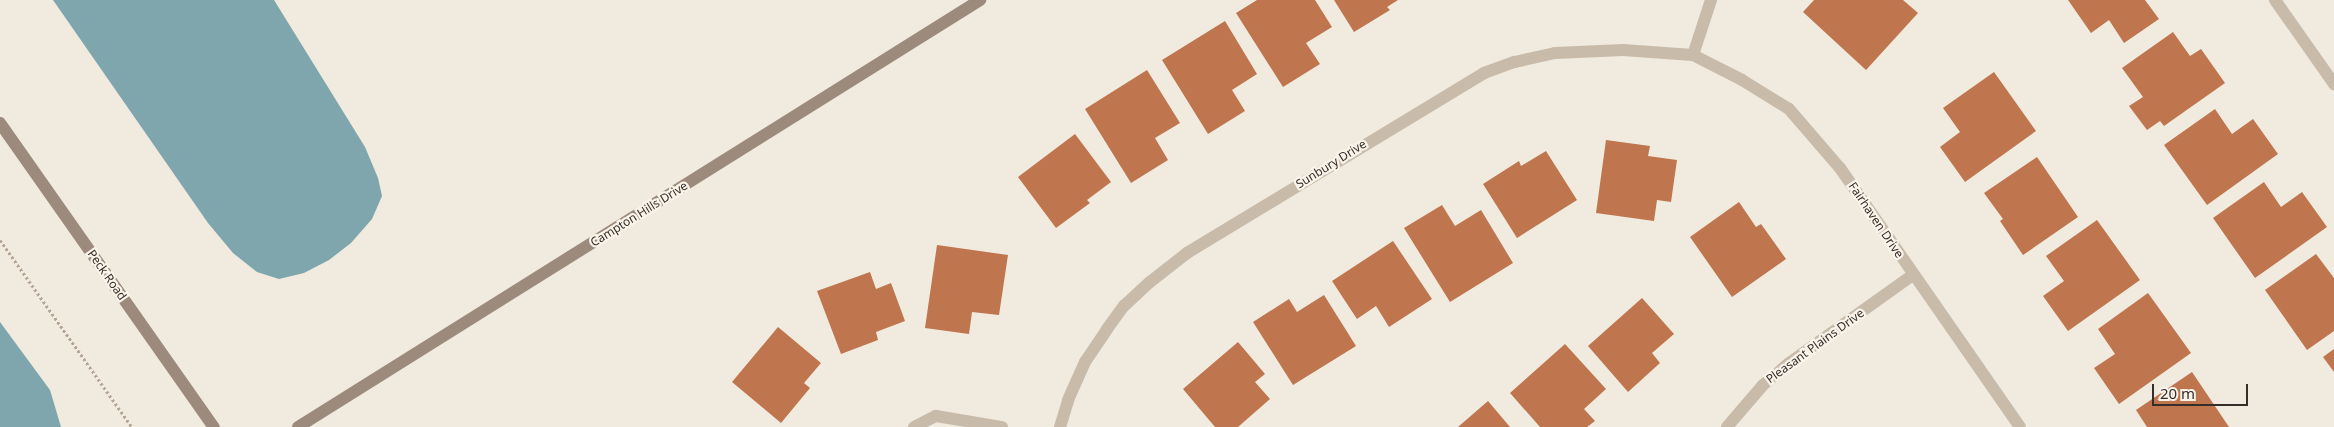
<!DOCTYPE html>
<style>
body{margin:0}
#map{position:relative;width:2334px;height:427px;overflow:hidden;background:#f1eade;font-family:"Noto Sans",sans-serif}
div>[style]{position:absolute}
.water>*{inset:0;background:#7ea6ac}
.building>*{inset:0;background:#bf754e}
.path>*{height:3px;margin-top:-1.5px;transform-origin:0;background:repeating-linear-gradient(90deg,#b4a595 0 2.5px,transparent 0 5px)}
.street>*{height:12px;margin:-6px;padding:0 6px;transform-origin:6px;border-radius:6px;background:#c8bbaa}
.secondary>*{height:12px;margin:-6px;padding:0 6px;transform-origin:6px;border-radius:6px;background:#9c8b7c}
span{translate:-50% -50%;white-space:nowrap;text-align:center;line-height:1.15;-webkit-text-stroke:4.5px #f9f3ea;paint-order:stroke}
.street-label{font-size:12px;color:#362f29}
.scale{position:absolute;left:2152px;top:384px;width:96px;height:22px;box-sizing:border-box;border:2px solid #362f29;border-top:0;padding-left:6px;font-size:15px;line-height:18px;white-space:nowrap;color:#362f29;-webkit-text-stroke:4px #f9f3ea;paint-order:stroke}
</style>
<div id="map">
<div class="water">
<div style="clip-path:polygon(53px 0,274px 0,365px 147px,378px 178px,382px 196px,372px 219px,351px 243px,329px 260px,304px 273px,279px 279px,257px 272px,233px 253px,208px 223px)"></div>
<div style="clip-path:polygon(0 322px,50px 390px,61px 427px,0 427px)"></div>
</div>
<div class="building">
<div style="clip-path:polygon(1257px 0,1315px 0,1332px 27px,1306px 43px,1320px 64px,1283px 87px,1236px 13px)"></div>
<div style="clip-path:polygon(1334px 0,1398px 0,1387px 7px,1390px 10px,1354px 32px)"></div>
<div style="clip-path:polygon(1814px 0,1903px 0,1918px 13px,1866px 70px,1803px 12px)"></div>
<div style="clip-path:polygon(2068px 0,2145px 0,2159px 19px,2124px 43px,2109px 20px,2091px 33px)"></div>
<div style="clip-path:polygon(1225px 21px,1257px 74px,1232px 90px,1245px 111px,1208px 134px,1162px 60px)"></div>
<div style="clip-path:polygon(2173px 32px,2190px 56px,2201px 49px,2225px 83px,2164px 126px,2160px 121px,2147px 130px,2129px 106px,2143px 97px,2122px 68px)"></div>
<div style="clip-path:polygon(1147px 70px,1180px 123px,1155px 138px,1168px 160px,1131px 183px,1085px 109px)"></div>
<div style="clip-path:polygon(1994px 72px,2036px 131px,1965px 182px,1940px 147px,1960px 132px,1943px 108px)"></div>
<div style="clip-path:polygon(2215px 109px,2232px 134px,2253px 119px,2278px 154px,2207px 205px,2164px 145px)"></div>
<div style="clip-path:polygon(1075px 134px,1111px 182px,1087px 200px,1090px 203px,1056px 228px,1018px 177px)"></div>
<div style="clip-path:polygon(1606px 140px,1650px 146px,1648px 156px,1677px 160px,1671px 202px,1657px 200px,1654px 221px,1596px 213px)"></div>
<div style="clip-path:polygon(1546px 151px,1577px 200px,1517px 238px,1483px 184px,1519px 161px,1521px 166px)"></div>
<div style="clip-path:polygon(2037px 157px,2078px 217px,2023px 255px,2000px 221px,2003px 219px,1984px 193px)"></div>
<div style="clip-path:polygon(2264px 182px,2281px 207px,2302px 192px,2327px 227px,2255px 278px,2213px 218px)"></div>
<div style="clip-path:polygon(1739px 202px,1756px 227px,1761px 224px,1786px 259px,1732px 297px,1690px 237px)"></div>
<div style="clip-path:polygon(1442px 205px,1455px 226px,1481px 210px,1513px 263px,1450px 302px,1404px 228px)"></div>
<div style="clip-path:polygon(2097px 220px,2140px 280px,2068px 331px,2043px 296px,2064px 281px,2046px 256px)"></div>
<div style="clip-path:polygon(1393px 241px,1432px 299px,1389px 327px,1376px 306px,1357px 319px,1332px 281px)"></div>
<div style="clip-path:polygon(937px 245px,1008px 255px,999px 315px,972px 312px,969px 334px,925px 328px)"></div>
<div style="clip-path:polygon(2316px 254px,2334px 278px,2334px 331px,2307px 350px,2265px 290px)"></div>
<div style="clip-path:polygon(870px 272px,876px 289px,891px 283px,905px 321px,876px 332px,878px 340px,841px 354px,817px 291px)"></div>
<div style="clip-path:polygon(2148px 293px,2191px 353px,2119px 404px,2094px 368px,2115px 354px,2098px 329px)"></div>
<div style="clip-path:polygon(1324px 295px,1356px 346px,1293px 385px,1253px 322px,1289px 299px,1297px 312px)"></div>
<div style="clip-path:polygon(1642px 298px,1674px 334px,1652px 353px,1660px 363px,1628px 392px,1588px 346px)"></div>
<div style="clip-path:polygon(778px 327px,821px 363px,804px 383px,810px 388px,781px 423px,732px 382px)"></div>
<div style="clip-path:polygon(1238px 342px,1265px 374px,1255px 382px,1270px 399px,1238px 427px,1215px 427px,1183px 389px)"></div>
<div style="clip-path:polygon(1565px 344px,1606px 389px,1584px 409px,1595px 421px,1587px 427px,1540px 427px,1510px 393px)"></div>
<div style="clip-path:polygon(2334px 349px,2334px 372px,2323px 357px)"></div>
<div style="clip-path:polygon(2192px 372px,2229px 427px,2147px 427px,2136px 410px)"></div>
<div style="clip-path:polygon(1488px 401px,1510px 427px,1458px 427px)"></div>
</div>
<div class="path">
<div style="left:0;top:240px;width:229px;rotate:54.8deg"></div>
</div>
<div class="street">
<div style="left:2275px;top:0;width:103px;rotate:54.9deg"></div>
<div style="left:1693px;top:55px;width:58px;rotate:-71.9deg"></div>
<div style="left:914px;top:427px;width:25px;rotate:-27deg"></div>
<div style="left:936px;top:416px;width:67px;rotate:9.5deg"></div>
<div style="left:1060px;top:427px;width:28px;rotate:-73deg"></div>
<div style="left:1068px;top:400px;width:42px;rotate:-65.9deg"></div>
<div style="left:1085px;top:362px;width:40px;rotate:-56deg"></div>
<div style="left:1107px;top:329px;width:29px;rotate:-54deg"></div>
<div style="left:1124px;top:306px;width:35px;rotate:-43deg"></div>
<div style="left:1150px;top:282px;width:47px;rotate:-38.1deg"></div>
<div style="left:1187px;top:253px;width:347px;rotate:-31.2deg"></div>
<div style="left:1484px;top:73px;width:33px;rotate:-20deg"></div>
<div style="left:1515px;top:62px;width:41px;rotate:-12.7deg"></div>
<div style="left:1555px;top:53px;width:68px;rotate:-2.5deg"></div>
<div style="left:1623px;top:50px;width:70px;rotate:4.1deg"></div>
<div style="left:1693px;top:55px;width:55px;rotate:27deg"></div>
<div style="left:1742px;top:80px;width:55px;rotate:31.7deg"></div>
<div style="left:1789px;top:109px;width:78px;rotate:49.2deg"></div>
<div style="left:1840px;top:168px;width:315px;rotate:55.2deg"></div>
<div style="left:1727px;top:427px;width:55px;rotate:-49.4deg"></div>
<div style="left:1763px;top:385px;width:33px;rotate:-40deg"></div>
<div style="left:1788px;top:364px;width:153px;rotate:-35.5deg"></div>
</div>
<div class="secondary">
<div style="left:0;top:123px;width:372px;rotate:54.9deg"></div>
<div style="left:298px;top:427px;width:805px;rotate:-32.05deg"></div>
</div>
<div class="street-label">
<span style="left:1331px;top:164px;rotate:-32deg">Sunbury Drive</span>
<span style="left:639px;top:214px;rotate:-32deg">Campton Hills Drive</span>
<span style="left:1876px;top:220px;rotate:56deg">Fairhaven Drive</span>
<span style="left:107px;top:275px;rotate:55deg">Peck Road</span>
<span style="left:1815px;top:346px;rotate:-36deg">Pleasant Plains Drive</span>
</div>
<div class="scale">20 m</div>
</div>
